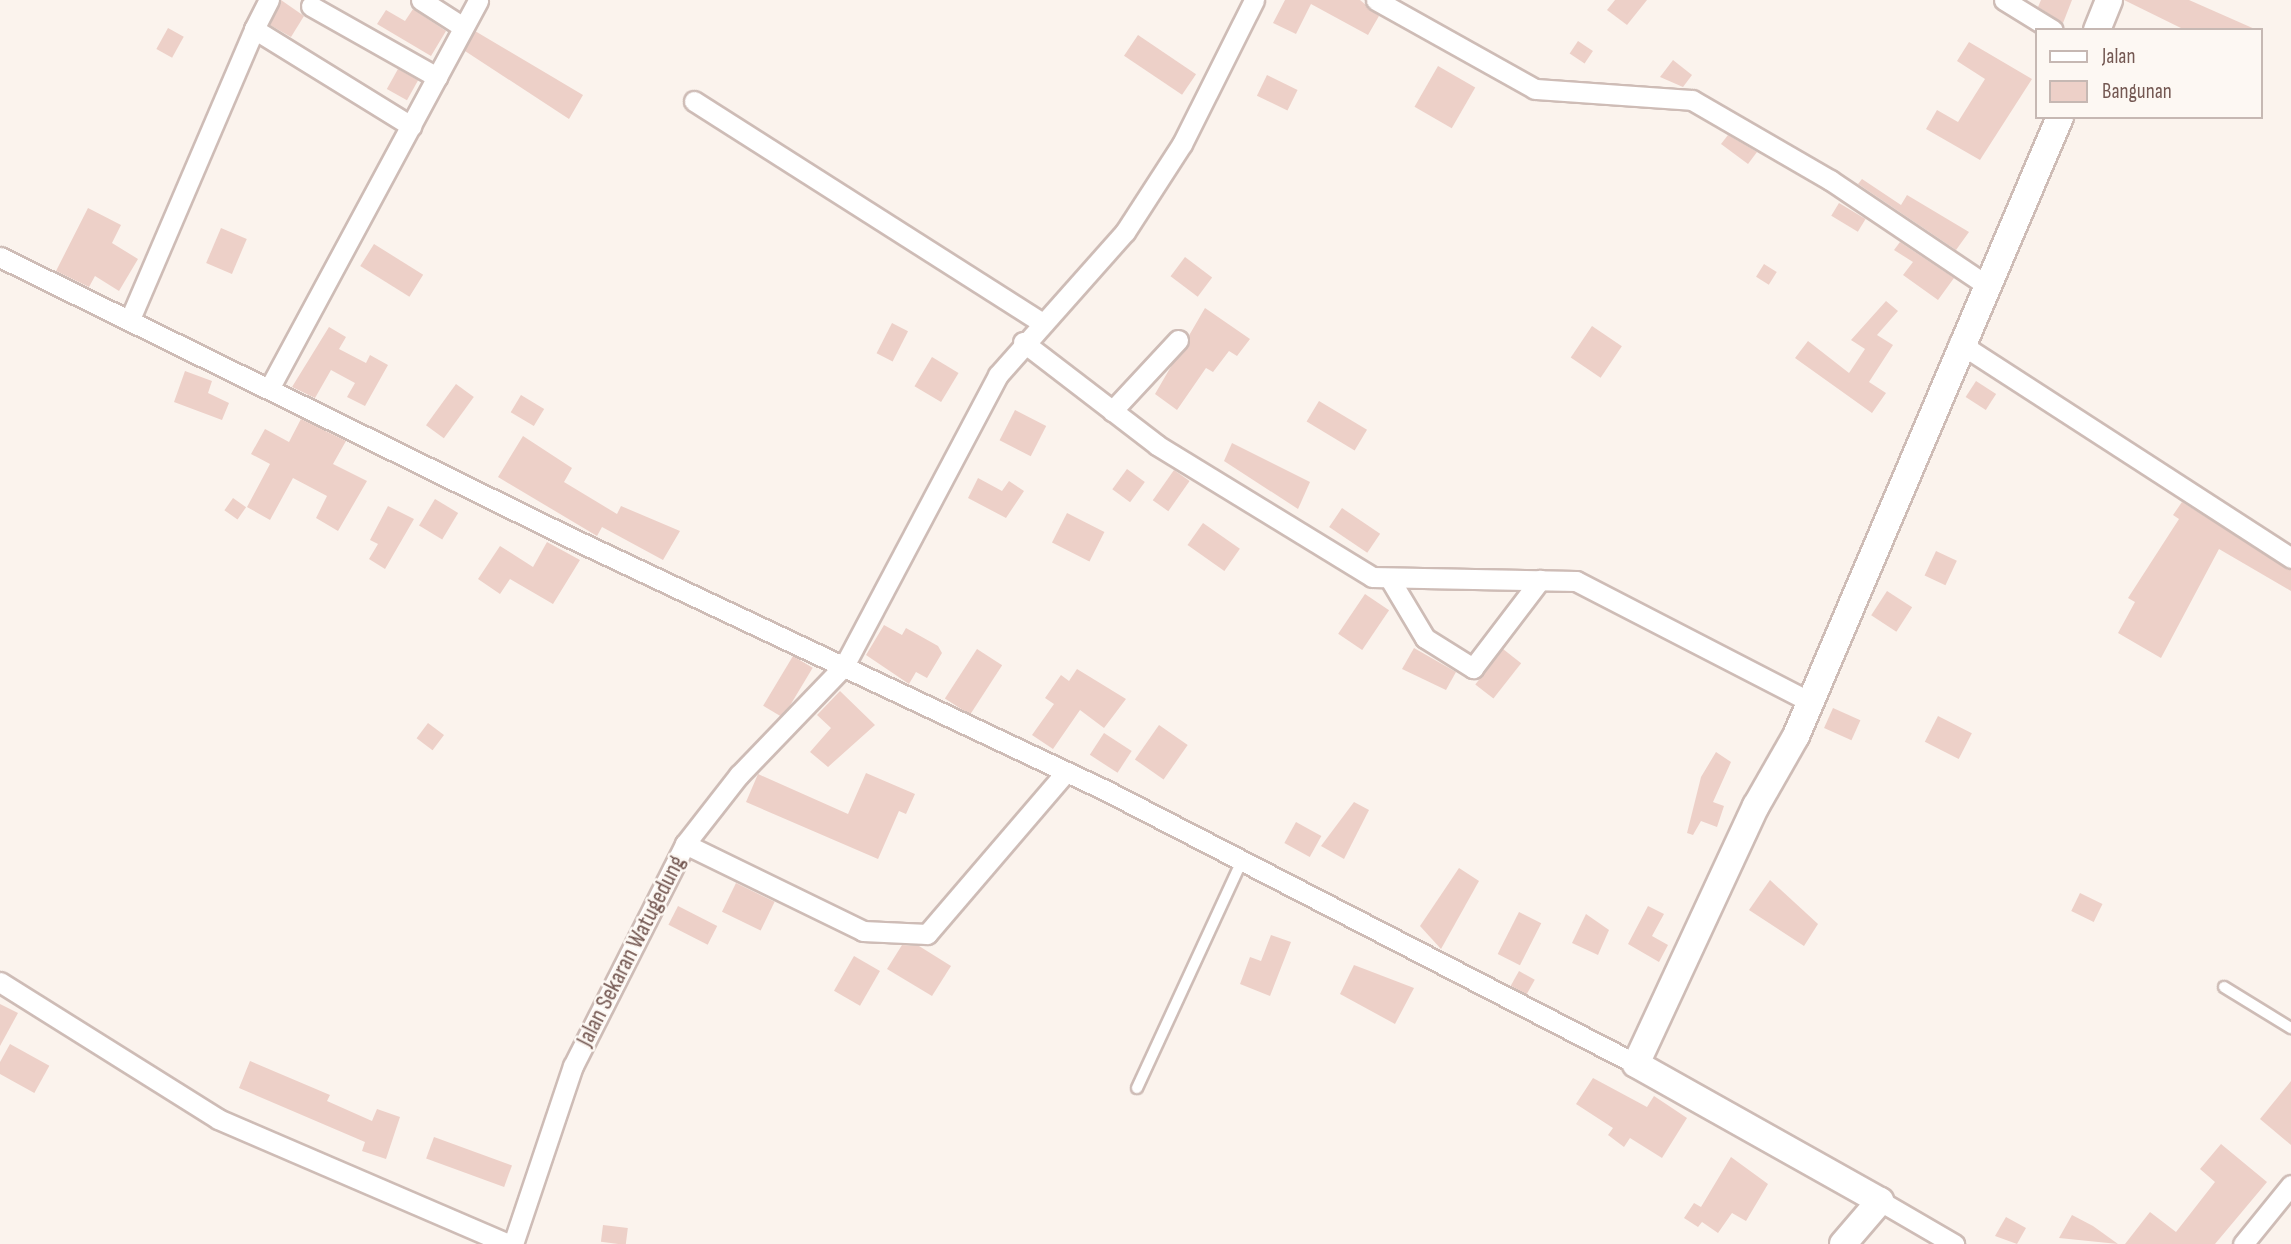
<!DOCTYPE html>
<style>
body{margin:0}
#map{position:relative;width:2291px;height:1244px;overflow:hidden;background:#fbf3ed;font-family:"Sofia Sans Condensed",sans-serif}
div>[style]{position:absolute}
.building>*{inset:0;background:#edd0c8;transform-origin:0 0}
.roads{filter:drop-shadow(2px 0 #cebcb6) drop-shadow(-2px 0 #cebcb6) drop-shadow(0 2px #cebcb6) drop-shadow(0 -2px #cebcb6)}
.lane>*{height:10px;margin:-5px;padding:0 5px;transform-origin:5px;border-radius:5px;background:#fff}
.street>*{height:19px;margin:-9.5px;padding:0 9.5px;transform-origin:9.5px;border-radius:9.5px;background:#fff}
.secondary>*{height:26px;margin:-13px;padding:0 13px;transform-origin:13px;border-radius:13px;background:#fff}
span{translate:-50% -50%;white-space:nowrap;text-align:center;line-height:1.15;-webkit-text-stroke:5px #fdf8f3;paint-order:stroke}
.street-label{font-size:24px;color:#745852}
.legend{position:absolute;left:2035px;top:28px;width:228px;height:91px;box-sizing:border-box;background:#fdf8f3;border:2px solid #c6b8b3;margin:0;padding:9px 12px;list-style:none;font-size:21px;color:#745852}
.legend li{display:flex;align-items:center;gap:14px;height:35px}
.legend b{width:35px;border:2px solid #c6b8b3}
</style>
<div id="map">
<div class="building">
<div style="clip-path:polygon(281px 0,304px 16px,291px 37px,270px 25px)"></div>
<div style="clip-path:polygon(1285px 0,1360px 0,1379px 16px,1368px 35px,1311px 4px,1296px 34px,1273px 23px)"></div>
<div style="clip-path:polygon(1615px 0,1647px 0,1627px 25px,1607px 10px)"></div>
<div style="clip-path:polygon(2041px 0,2072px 0,2063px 23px,2038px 7px)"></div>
<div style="clip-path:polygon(2124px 0,2189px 0,2257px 30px,2185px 30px)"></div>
<div style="clip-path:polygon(413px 9px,446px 31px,431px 56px,377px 24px,386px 10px,405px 21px)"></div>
<div style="left:168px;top:28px;width:18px;height:24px;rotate:29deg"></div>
<div style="clip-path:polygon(475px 31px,583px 95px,569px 119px,465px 51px)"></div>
<div style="left:1138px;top:35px;width:70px;height:25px;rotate:34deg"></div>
<div style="left:1578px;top:41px;width:18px;height:15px;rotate:34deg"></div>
<div style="clip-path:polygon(1969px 42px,2032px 79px,1980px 160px,1926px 129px,1937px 110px,1958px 122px,1985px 79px,1957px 61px)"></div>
<div style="clip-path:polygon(1673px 60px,1692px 75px,1683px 87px,1660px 77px)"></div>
<div style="left:1438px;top:66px;width:43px;height:47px;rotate:30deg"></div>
<div style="left:398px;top:69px;width:23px;height:23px;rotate:29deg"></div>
<div style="left:1267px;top:75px;width:34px;height:23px;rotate:26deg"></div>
<div style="clip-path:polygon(1728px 135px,1757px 152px,1748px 164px,1721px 144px)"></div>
<div style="clip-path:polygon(1862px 179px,1901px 205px,1907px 195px,1969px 232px,1956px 250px,1858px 184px)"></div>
<div style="left:1839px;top:203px;width:31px;height:15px;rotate:31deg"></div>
<div style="clip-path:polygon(88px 208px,121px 225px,112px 243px,138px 259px,119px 291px,95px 276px,89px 287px,56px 271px)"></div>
<div style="left:221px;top:228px;width:28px;height:38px;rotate:23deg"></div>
<div style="clip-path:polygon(1900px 242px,1954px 278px,1938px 300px,1903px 275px,1913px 262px,1894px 250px)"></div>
<div style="left:374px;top:244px;width:58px;height:26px;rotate:32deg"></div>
<div style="left:1185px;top:257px;width:34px;height:24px;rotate:37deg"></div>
<div style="left:1764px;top:264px;width:15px;height:15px;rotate:32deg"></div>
<div style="clip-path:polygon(1886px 301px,1898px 311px,1877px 335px,1893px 345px,1869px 382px,1886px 393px,1872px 413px,1795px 358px,1808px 341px,1849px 373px,1865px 349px,1851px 340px)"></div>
<div style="clip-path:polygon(1205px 308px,1250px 339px,1237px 356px,1229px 351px,1213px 372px,1206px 368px,1177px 410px,1155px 394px)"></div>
<div style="left:892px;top:323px;width:18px;height:34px;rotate:27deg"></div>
<div style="left:1592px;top:326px;width:36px;height:38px;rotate:34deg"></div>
<div style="clip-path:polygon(329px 327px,346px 337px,339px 349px,366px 363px,370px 355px,388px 365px,365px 406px,347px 397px,355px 383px,331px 370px,315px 398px,292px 387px)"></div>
<div style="left:932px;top:357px;width:31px;height:34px;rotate:31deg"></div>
<div style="clip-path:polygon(185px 371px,212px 381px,208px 393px,229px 403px,222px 420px,174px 402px)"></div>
<div style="left:1976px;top:381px;width:24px;height:19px;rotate:33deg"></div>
<div style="left:456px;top:384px;width:22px;height:51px;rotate:36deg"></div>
<div style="left:521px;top:395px;width:27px;height:20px;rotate:31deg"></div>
<div style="left:1319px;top:401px;width:56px;height:24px;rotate:31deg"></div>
<div style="left:1015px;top:410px;width:35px;height:34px;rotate:27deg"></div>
<div style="clip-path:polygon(301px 419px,346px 441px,333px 464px,367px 481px,338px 531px,316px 518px,327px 496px,293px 478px,270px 520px,247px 507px,270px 464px,251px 454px,265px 429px,289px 442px)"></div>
<div style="clip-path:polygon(523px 436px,572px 468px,564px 482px,617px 514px,621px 506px,680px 531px,663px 560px,602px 527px,597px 536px,498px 477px)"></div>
<div style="clip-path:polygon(1232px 443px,1310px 482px,1298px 509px,1224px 461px)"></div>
<div style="left:1127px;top:469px;width:22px;height:25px;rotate:36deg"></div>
<div style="left:1174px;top:470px;width:19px;height:37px;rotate:35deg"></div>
<div style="clip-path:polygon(978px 478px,1002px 491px,1009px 481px,1024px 491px,1006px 518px,968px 498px)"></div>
<div style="left:233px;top:498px;width:16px;height:15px;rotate:35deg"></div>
<div style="left:435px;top:499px;width:27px;height:31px;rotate:31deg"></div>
<div style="clip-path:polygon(2182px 502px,2291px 570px,2291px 591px,2219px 549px,2161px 658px,2118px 633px,2135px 602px,2128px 598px,2179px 519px,2173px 515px)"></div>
<div style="clip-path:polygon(388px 506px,414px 519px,385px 569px,369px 559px,378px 544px,370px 540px)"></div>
<div style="left:1342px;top:508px;width:46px;height:23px;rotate:34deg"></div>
<div style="left:1067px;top:513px;width:42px;height:33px;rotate:27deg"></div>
<div style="left:1203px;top:523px;width:45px;height:27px;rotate:35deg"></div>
<div style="clip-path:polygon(547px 542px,580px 560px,553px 604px,510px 579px,500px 594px,478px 579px,500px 546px,533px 567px)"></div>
<div style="left:1936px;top:551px;width:23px;height:27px;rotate:25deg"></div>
<div style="left:1887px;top:591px;width:30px;height:29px;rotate:33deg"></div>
<div style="left:1365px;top:594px;width:29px;height:48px;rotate:34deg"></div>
<div style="clip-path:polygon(884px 625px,902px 635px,906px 628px,938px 646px,942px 653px,927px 678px,916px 672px,909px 684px,866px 655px)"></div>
<div style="clip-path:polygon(1414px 648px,1456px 672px,1446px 690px,1402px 669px)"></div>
<div style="left:977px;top:649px;width:30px;height:59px;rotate:33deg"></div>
<div style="left:1503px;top:649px;width:23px;height:45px;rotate:38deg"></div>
<div style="left:793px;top:656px;width:23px;height:58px;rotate:31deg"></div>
<div style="clip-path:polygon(1077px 669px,1126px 699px,1104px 728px,1080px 710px,1053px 749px,1032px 735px,1054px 704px,1045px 698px,1061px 675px,1069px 681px)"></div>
<div style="clip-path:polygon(840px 691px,875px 725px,828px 767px,810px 752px,831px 728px,817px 715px)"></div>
<div style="left:1833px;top:708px;width:30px;height:22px;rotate:24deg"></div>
<div style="left:1938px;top:716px;width:38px;height:29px;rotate:27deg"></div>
<div style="left:428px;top:723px;width:20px;height:19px;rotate:37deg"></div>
<div style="left:1159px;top:725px;width:35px;height:42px;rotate:35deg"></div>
<div style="left:1104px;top:733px;width:33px;height:26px;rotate:33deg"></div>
<div style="clip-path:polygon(1716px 752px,1731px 762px,1713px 802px,1724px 806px,1717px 827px,1701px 821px,1693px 835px,1687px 833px,1701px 777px)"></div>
<div style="clip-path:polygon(866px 773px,915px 794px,906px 814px,899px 811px,878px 859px,746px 802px,758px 774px,848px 814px)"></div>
<div style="clip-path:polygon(1354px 802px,1369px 810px,1344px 859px,1321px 846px)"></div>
<div style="left:1296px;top:822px;width:29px;height:24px;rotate:29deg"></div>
<div style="clip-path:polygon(1459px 868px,1479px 881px,1441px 949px,1420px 926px)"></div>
<div style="clip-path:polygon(1770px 880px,1818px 924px,1804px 946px,1749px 910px)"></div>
<div style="left:736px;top:883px;width:43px;height:32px;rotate:26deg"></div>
<div style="left:2080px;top:893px;width:25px;height:20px;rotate:26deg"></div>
<div style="left:678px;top:906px;width:44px;height:21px;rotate:27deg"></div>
<div style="clip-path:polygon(1648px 906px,1664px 914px,1652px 936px,1668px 945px,1659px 962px,1628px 944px)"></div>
<div style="left:1519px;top:912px;width:25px;height:47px;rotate:27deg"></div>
<div style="clip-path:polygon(1586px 914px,1609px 930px,1598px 955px,1572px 943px)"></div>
<div style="clip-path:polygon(1271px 935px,1291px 942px,1270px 996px,1240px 984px,1250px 957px,1261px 961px)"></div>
<div style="clip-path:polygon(902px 945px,919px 946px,951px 966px,932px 996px,887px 969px)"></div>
<div style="left:854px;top:956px;width:30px;height:40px;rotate:30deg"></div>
<div style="clip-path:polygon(1354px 965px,1414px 988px,1395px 1024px,1340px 994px)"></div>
<div style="left:1519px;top:971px;width:18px;height:17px;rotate:29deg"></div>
<div style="clip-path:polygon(0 1004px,18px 1013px,0 1046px)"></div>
<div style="left:10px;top:1044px;width:45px;height:31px;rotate:29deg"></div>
<div style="clip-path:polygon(250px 1061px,330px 1095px,327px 1101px,372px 1121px,377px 1109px,400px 1117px,386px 1159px,362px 1151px,365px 1142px,239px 1088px)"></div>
<div style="clip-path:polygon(1593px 1078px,1647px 1107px,1654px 1096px,1687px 1118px,1662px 1158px,1630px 1138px,1624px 1147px,1608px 1135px,1613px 1128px,1576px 1104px)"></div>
<div style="clip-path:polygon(2291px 1081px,2291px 1145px,2260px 1119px)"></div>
<div style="left:434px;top:1137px;width:83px;height:23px;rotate:20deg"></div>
<div style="clip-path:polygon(2221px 1144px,2267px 1182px,2215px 1244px,2125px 1244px,2150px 1212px,2176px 1232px,2215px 1182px,2200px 1169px)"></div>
<div style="clip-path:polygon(1731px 1157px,1768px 1184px,1746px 1221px,1732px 1213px,1718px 1233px,1702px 1222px,1698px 1227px,1684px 1218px,1694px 1203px,1701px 1207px)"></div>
<div style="clip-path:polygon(2072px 1215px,2093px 1226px,2118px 1244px,2059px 1238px)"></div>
<div style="clip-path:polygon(2006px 1217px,2026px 1228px,2017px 1244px,1995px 1236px)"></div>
<div style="left:603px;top:1225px;width:25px;height:17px;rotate:7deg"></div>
</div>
<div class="roads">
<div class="lane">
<div style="left:2224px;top:987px;width:79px;rotate:31.5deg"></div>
<div style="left:1137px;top:1088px;width:252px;rotate:-65.2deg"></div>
</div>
<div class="street">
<div style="left:421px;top:0;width:50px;rotate:32.7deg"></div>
<div style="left:1376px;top:0;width:182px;rotate:29.2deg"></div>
<div style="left:1535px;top:89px;width:157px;rotate:4deg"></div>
<div style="left:1692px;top:100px;width:160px;rotate:30.1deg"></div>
<div style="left:1830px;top:180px;width:188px;rotate:33.9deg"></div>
<div style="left:2004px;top:0;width:57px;rotate:31.5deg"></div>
<div style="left:311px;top:6px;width:145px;rotate:29.4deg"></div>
<div style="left:254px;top:29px;width:33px;rotate:-63deg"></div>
<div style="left:694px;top:101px;width:413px;rotate:32.5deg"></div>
<div style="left:0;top:257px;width:634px;rotate:26.2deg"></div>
<div style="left:569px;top:537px;width:593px;rotate:25.27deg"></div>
<div style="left:1105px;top:790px;width:598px;rotate:27.29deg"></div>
<div style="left:130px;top:319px;width:315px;rotate:-66.8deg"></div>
<div style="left:254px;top:29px;width:185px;rotate:31.7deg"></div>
<div style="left:1023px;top:342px;width:169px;rotate:37.5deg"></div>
<div style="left:1157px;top:445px;width:252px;rotate:31.5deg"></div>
<div style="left:1372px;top:577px;width:204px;rotate:1.1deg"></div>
<div style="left:1576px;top:581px;width:263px;rotate:27.3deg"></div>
<div style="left:1959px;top:343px;width:396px;rotate:32.9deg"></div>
<div style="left:270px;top:387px;width:439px;rotate:-61.7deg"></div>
<div style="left:1112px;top:411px;width:97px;rotate:-47.1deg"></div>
<div style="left:1391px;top:581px;width:66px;rotate:59.2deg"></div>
<div style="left:1425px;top:638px;width:57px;rotate:32deg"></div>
<div style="left:1473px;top:668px;width:111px;rotate:-52.7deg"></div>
<div style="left:685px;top:844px;width:198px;rotate:26deg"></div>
<div style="left:863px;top:931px;width:64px;rotate:2.7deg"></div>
<div style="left:927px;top:934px;width:212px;rotate:-49.4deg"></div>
<div style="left:0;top:982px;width:257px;rotate:32.1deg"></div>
<div style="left:218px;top:1119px;width:316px;rotate:23.3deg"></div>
<div style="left:1880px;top:1201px;width:86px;rotate:30.2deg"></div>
<div style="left:513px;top:1244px;width:188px;rotate:-71.4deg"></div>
<div style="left:573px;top:1066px;width:249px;rotate:-63.2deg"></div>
<div style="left:685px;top:844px;width:88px;rotate:-52deg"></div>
<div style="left:739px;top:775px;width:151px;rotate:-46.1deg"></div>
<div style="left:844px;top:666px;width:329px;rotate:-62.1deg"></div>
<div style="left:998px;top:375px;width:191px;rotate:-48.4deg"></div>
<div style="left:1125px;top:232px;width:105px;rotate:-57.1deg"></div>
<div style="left:1182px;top:144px;width:161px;rotate:-63.4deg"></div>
<div style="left:2243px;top:1244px;width:76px;rotate:-50.9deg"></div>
</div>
<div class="secondary">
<div style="left:2097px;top:30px;width:32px;rotate:-68deg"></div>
<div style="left:1843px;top:1244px;width:57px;rotate:-49.3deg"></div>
<div style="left:1880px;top:1201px;width:280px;rotate:-150.7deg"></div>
<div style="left:1636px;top:1064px;width:285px;rotate:-65.1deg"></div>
<div style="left:1756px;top:806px;width:81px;rotate:-60.3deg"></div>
<div style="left:1796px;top:736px;width:673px;rotate:-66.9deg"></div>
</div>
</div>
<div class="street-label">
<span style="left:631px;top:951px;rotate:-63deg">Jalan Sekaran Watugedung</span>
</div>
<ul class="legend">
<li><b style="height:9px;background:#fff"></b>Jalan</li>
<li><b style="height:19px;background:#edd0c8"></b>Bangunan</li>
</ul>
</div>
